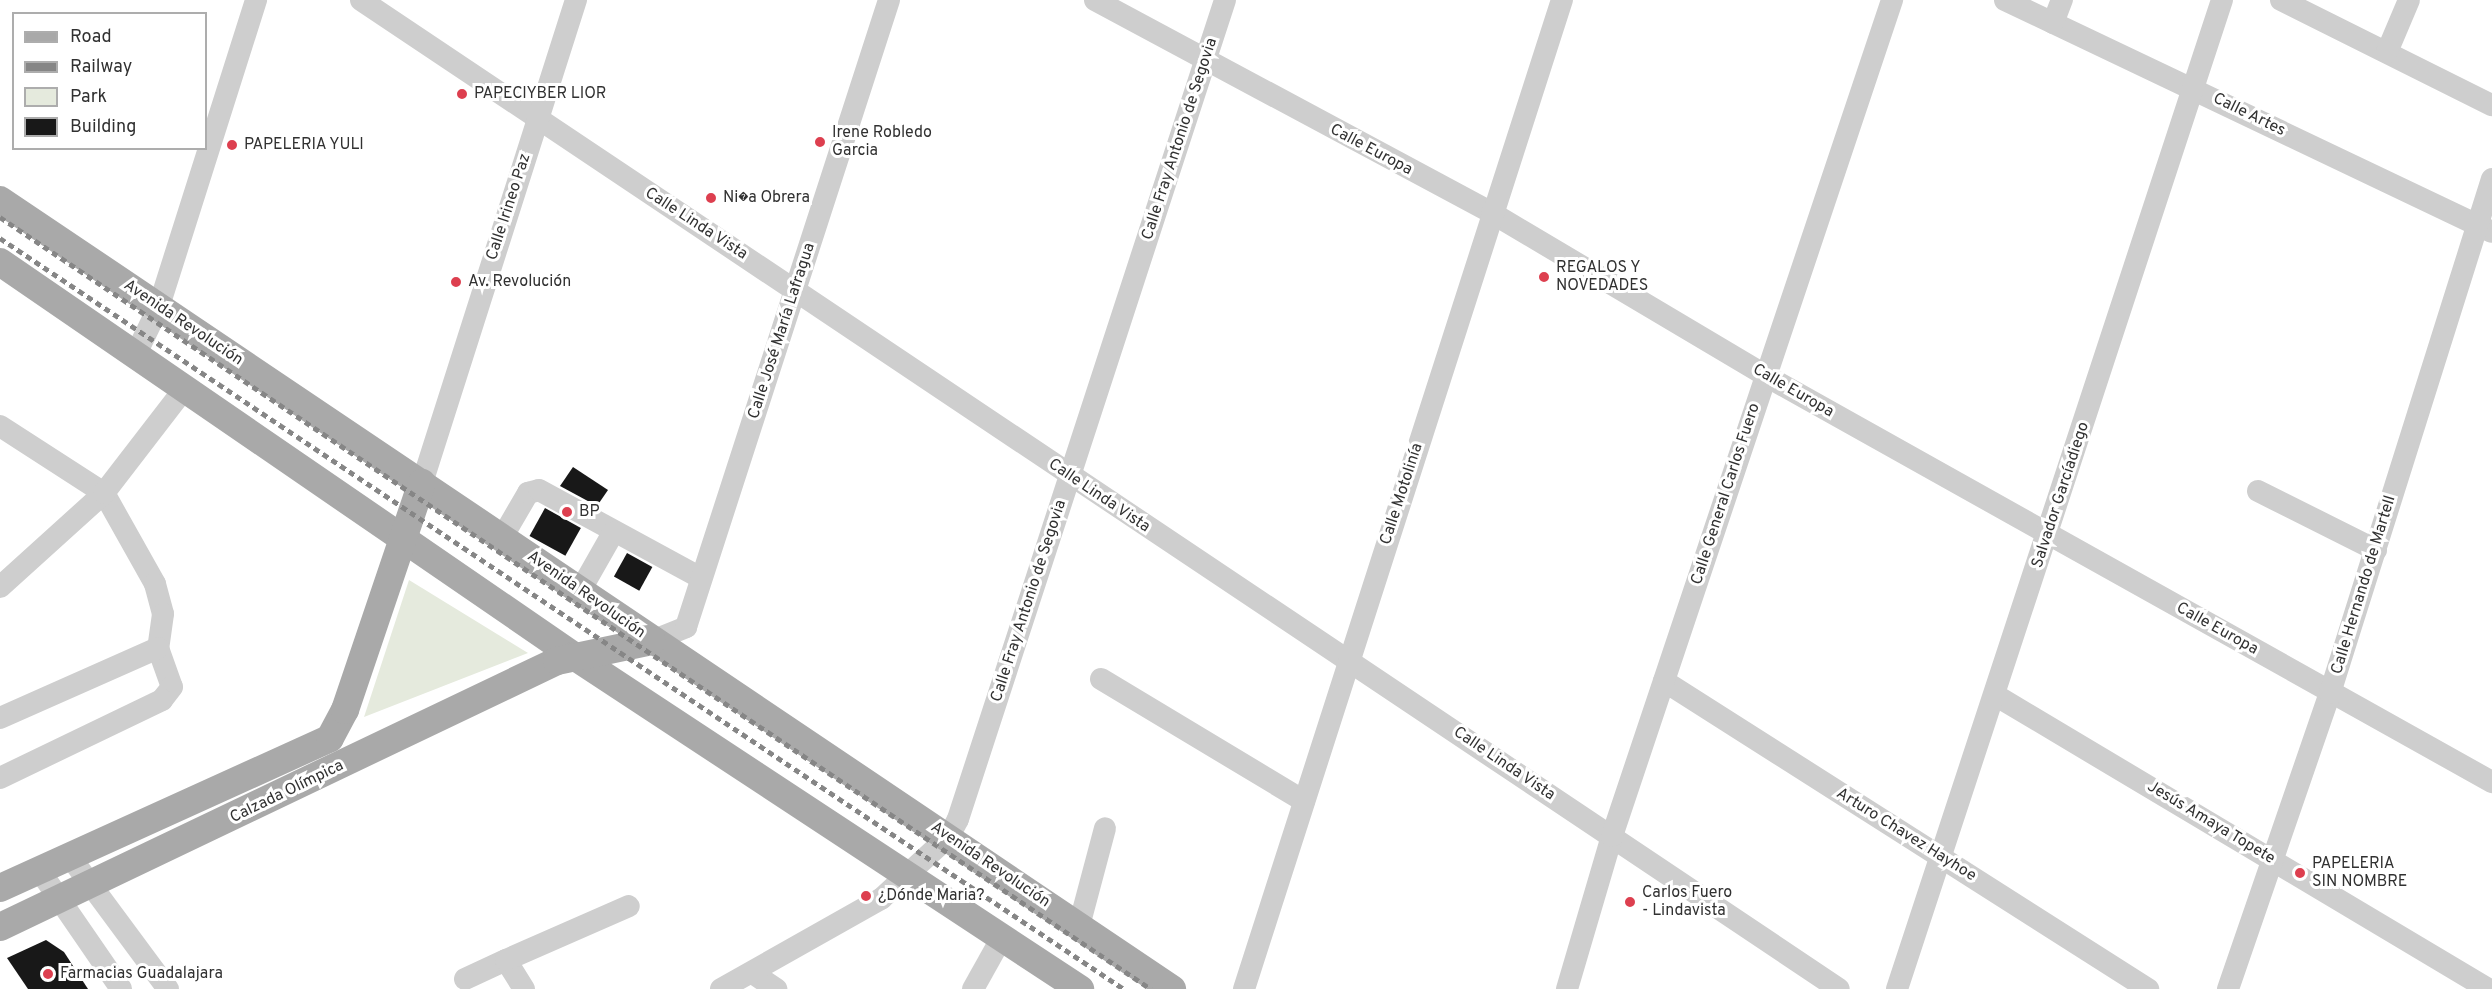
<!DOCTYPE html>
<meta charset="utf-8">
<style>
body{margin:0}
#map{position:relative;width:2492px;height:989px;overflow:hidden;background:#fff;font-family:Overpass,sans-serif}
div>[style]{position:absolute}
.green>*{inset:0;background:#e5eadd}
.building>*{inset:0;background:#181818;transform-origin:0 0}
.minor>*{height:22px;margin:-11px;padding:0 11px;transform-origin:11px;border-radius:11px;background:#cecece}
.major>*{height:28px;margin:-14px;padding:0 14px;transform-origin:14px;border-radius:14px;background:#a9a9a9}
.rail>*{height:4.5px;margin-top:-2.25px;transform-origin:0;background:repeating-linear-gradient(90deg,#868686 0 6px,transparent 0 10.5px)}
.dots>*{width:16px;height:16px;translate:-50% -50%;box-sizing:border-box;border:3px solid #fff;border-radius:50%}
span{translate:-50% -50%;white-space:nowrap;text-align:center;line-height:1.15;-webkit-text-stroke:6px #fff;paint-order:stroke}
.poi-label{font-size:16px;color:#313131}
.left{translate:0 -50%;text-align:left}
.street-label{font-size:16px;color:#313131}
.legend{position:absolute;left:12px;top:12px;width:195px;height:138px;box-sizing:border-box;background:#fff;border:2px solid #adadad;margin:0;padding:8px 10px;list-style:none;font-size:18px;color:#313131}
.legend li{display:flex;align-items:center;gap:12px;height:30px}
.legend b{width:30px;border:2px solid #adadad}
</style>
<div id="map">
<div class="green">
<div style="clip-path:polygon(409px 580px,528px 653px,364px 717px)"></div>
</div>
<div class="building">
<div style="clip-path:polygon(573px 467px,608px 490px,597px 506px,560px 486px)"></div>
<div style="left:545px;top:508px;width:41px;height:32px;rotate:29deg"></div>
<div style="left:627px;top:553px;width:29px;height:27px;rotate:29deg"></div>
<div style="clip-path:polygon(46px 940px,64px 952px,88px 989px,28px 989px,7px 958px)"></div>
</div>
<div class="minor">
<div style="left:361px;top:0;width:1778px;rotate:33.79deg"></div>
<div style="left:1095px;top:0;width:451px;rotate:28.2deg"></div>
<div style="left:1492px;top:213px;width:319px;rotate:30.7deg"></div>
<div style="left:1766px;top:376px;width:832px;rotate:29.22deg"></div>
<div style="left:2005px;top:0;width:539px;rotate:25.47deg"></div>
<div style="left:2281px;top:0;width:236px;rotate:26.5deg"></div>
<div style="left:2053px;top:23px;width:25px;rotate:-69deg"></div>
<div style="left:2387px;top:52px;width:56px;rotate:-67.1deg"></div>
<div style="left:136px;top:354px;width:53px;rotate:-64.4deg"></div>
<div style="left:159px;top:306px;width:321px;rotate:-72.4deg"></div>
<div style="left:0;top:426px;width:124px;rotate:32.8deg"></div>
<div style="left:104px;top:493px;width:104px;rotate:60.7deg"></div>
<div style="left:155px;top:584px;width:31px;rotate:75deg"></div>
<div style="left:163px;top:614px;width:34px;rotate:98deg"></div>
<div style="left:158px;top:648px;width:41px;rotate:70.3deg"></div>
<div style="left:172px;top:687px;width:16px;rotate:128deg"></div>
<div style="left:162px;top:700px;width:180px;rotate:154.3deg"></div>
<div style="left:422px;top:483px;width:507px;rotate:-72.32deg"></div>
<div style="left:2258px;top:491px;width:132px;rotate:26.6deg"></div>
<div style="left:503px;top:536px;width:50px;rotate:-59.8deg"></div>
<div style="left:528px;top:493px;width:11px;rotate:-15deg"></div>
<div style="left:539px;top:490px;width:184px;rotate:28.5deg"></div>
<div style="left:0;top:587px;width:140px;rotate:-42.1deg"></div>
<div style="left:104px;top:493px;width:133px;rotate:-52.4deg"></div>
<div style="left:580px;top:591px;width:67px;rotate:-60.4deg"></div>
<div style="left:652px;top:641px;width:37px;rotate:-22deg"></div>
<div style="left:686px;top:627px;width:659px;rotate:-72.06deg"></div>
<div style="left:1101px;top:679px;width:237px;rotate:31deg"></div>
<div style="left:1664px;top:681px;width:574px;rotate:32.47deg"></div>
<div style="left:1995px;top:695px;width:574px;rotate:30.81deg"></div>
<div style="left:0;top:718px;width:173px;rotate:-23.9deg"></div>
<div style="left:71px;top:858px;width:163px;rotate:53.5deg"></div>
<div style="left:40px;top:871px;width:143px;rotate:55.5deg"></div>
<div style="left:1079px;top:926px;width:101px;rotate:-75.1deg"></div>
<div style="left:754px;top:974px;width:27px;rotate:34deg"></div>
<div style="left:465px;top:979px;width:45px;rotate:-24.9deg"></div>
<div style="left:524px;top:989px;width:34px;rotate:-122deg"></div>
<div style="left:506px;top:960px;width:134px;rotate:-23.7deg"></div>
<div style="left:721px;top:989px;width:184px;rotate:-29.4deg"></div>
<div style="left:881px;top:899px;width:93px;rotate:-42.8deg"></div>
<div style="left:949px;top:836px;width:19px;rotate:-62deg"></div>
<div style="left:958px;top:819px;width:861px;rotate:-71.94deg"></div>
<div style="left:973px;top:989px;width:57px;rotate:-60.8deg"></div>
<div style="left:1244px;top:989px;width:1039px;rotate:-72.18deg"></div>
<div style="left:1567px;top:989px;width:159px;rotate:-73.6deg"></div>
<div style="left:1612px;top:836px;width:882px;rotate:-71.48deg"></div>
<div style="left:1897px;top:989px;width:1041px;rotate:-71.81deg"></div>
<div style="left:2228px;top:989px;width:313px;rotate:-71deg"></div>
<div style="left:2330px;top:693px;width:539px;rotate:-72.51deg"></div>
</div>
<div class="major">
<div style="left:0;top:200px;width:1413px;rotate:33.95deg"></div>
<div style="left:0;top:262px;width:696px;rotate:34.47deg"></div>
<div style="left:574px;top:656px;width:606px;rotate:33.35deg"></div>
<div style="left:0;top:888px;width:362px;rotate:-24.4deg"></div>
<div style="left:330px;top:738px;width:32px;rotate:-62deg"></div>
<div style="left:345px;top:710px;width:240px;rotate:-71.3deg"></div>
<div style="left:0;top:927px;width:617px;rotate:-25.53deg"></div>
<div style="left:557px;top:661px;width:97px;rotate:-11.9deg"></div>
</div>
<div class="rail">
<div style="left:0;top:217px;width:1386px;rotate:33.85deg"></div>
<div style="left:0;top:238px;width:1352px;rotate:33.75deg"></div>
</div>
<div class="dots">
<div style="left:462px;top:94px;background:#dd3f4f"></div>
<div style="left:820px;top:142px;background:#dd3f4f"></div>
<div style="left:232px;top:145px;background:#dd3f4f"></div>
<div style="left:711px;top:198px;background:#dd3f4f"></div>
<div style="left:1544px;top:277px;background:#dd3f4f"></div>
<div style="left:456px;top:282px;background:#dd3f4f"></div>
<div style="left:567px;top:512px;background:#dd3f4f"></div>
<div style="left:2300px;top:873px;background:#dd3f4f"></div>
<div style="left:866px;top:896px;background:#dd3f4f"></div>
<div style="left:1630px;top:902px;background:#dd3f4f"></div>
<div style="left:48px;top:974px;background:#dd3f4f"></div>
</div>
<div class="poi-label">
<span class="left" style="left:474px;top:94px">PAPECIYBER LIOR</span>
<span class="left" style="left:832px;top:142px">Irene Robledo<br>Garcia</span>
<span class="left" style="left:244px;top:145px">PAPELERIA YULI</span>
<span class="left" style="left:723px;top:198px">Ni�a Obrera</span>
<span class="left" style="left:1556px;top:277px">REGALOS Y<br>NOVEDADES</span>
<span class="left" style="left:468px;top:282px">Av. Revolución</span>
<span class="left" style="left:579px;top:512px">BP</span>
<span class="left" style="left:2312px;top:873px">PAPELERIA<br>SIN NOMBRE</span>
<span class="left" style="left:1642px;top:902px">Carlos Fuero<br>- Lindavista</span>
<span class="left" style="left:878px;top:896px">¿Dónde Maria?</span>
<span class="left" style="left:60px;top:974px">Farmacias Guadalajara</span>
</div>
<div class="street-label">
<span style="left:2249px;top:115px;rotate:26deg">Calle Artes</span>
<span style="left:1180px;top:139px;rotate:-72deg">Calle Fray Antonio de Segovia</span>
<span style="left:1371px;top:150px;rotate:28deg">Calle Europa</span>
<span style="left:509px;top:207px;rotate:-72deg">Calle Irineo Paz</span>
<span style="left:696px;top:224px;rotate:33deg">Calle Linda Vista</span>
<span style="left:183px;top:323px;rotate:34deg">Avenida Revolución</span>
<span style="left:782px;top:331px;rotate:-72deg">Calle José María Lafragua</span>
<span style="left:1793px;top:391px;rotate:30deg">Calle Europa</span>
<span style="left:1402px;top:494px;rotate:-72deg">Calle Motolinía</span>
<span style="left:1726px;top:494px;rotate:-72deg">Calle General Carlos Fuero</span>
<span style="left:2061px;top:495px;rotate:-72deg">Salvador Garcíadiego</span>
<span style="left:1099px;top:496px;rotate:34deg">Calle Linda Vista</span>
<span style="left:2364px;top:585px;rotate:-73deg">Calle Hernando de Martell</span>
<span style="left:586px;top:595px;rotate:35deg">Avenida Revolución</span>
<span style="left:1029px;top:601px;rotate:-72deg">Calle Fray Antonio de Segovia</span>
<span style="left:2217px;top:629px;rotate:29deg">Calle Europa</span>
<span style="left:1504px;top:764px;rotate:34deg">Calle Linda Vista</span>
<span style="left:287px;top:792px;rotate:-26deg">Calzada Olímpica</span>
<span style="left:2211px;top:823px;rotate:31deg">Jesús Amaya Topete</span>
<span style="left:1906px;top:835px;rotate:32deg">Arturo Chavez Hayhoe</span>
<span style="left:990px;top:865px;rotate:34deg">Avenida Revolución</span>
</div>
<ul class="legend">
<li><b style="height:8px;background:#a9a9a9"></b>Road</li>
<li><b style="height:8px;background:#868686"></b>Railway</li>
<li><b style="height:16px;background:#e5eadd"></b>Park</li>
<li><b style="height:16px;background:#181818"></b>Building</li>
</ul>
</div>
